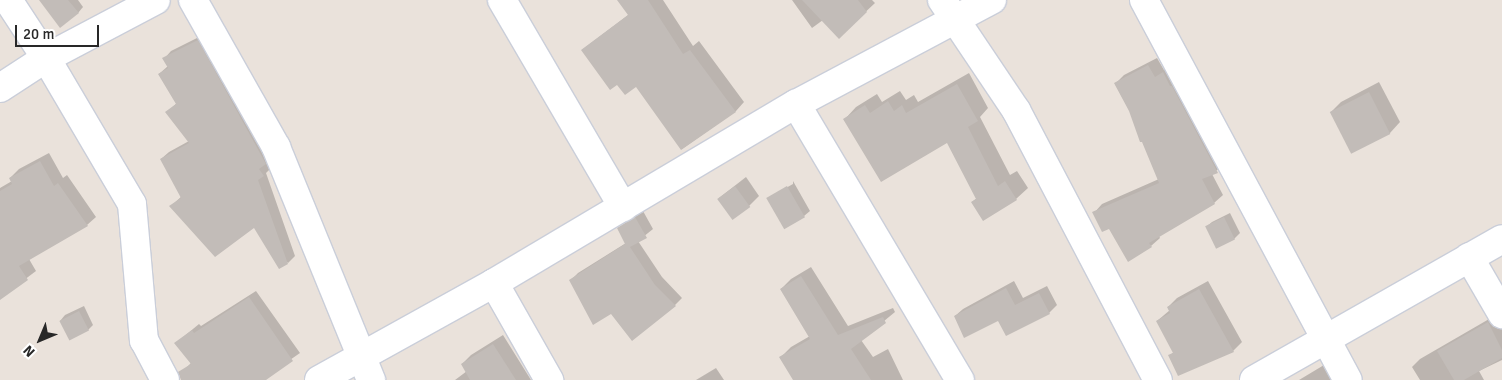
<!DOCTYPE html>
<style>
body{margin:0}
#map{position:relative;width:1502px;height:380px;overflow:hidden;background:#eae2db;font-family:Signika,sans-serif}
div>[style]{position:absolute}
.shadow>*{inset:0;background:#0003}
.building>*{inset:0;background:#c2bcb8;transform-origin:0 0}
.roads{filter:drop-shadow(1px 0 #caced9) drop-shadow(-1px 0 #caced9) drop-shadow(0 1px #caced9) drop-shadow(0 -1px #caced9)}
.minor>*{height:28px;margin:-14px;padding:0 14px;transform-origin:14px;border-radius:14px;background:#fff}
span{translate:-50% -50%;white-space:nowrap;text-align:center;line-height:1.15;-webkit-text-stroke:5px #fff;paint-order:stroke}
.north{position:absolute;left:15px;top:315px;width:50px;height:50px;-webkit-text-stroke:4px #fff;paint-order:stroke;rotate:225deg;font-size:14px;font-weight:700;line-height:20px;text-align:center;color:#282828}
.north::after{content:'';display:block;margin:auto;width:18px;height:22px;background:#282828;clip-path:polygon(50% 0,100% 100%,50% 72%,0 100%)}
.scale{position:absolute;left:15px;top:25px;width:84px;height:22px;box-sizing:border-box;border:2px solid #282828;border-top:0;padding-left:6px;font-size:15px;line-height:18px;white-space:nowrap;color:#282828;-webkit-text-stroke:4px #fff;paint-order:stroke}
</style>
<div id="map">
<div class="shadow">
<div style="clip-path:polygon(48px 0,78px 0,83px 7px,78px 13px)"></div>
<div style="clip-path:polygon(648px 0,663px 0,693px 46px,699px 41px,744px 102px,736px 111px,682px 149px,637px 85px,582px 50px)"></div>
<div style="clip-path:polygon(792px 0,872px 0,875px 3px,839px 37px,823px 20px,812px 28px)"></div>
<div style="clip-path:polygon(205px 34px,273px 156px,267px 162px,271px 168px,266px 173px,295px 256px,288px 263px,255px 226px,171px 206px,182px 196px,161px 159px,169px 152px,189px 141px,167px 112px,177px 103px,159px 74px,168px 66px,164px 59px,171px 51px)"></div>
<div style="clip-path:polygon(1157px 58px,1164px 70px,1172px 64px,1226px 163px,1212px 174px,1223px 195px,1214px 203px,1159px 236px,1160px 238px,1151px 246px,1094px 213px,1102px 204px,1159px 179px,1130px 111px,1115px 84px,1124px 75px)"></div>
<div style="clip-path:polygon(969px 73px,988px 108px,980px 117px,1010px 175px,1017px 171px,1028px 188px,1016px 199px,972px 202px,977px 198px,947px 141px,845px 119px,856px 107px,877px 94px,882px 102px,900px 91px,906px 100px,914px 95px,918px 102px)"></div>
<div style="clip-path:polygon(1379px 82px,1400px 122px,1390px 133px,1352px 152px,1331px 112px,1341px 102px)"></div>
<div style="clip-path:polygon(49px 153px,63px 178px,67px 175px,96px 217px,87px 225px,29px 259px,36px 271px,0 298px,0 188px,12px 181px,10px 178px,19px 169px)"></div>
<div style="clip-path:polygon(746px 177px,759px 196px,749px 206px,719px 198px)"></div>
<div style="clip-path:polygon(793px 181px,810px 211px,804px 216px,768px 198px,793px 184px)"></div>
<div style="clip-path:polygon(643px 211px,653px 229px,638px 241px,662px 277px,682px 298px,675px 305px,611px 313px,571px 280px,578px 273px,626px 243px,618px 229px)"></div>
<div style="clip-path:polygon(1230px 213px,1240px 233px,1234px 239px,1206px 227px,1212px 222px)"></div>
<div style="clip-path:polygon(811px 267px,848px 326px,893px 308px,895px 312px,861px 340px,873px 357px,888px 349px,903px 380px,806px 380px,781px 357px,791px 347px,810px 336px,781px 289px,791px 279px)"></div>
<div style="clip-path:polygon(1014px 281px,1023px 298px,1047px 286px,1057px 305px,1049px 313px,998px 320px,955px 316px,963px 309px)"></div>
<div style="clip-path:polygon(1208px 281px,1242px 342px,1233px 351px,1170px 355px,1174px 352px,1157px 321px,1170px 310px,1168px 307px,1177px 298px)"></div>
<div style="clip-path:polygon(256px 291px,300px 353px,261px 380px,193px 380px,185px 369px,191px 363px,176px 343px,199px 324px,201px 326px)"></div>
<div style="clip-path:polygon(84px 306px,93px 325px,88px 330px,60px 321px,65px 315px)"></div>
<div style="clip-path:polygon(1496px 315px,1502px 327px,1502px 360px,1479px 371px,1484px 380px,1420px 380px,1412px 367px,1420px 359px)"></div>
<div style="clip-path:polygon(503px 335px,531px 380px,541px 373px,546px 380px,455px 380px,467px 371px,462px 364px,471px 355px)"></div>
<div style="clip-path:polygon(1324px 365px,1326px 369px,1329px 366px,1338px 380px,1299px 380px)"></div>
<div style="clip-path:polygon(716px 368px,724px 380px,696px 380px)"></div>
</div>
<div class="building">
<div style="clip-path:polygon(39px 0,68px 0,79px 13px,60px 28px)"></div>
<div style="clip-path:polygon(617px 0,648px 0,683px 54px,690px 50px,736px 112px,681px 150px,636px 87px,625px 95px,617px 85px,610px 90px,581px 50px,628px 15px)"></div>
<div style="clip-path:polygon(802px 0,858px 0,867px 12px,839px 39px)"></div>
<div style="clip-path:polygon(198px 40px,266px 164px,259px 169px,264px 176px,258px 180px,288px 264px,279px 269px,254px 228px,215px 257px,169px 206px,181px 198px,160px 159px,189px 143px,165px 112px,176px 104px,158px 74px,168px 68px,162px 58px)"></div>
<div style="clip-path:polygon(1148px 65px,1155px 77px,1163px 72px,1170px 86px,1172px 86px,1218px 173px,1202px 179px,1215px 204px,1149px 243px,1152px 247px,1128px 262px,1109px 229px,1102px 232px,1092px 212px,1159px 183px,1142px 142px,1140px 142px,1129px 111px,1114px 83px)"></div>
<div style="clip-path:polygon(957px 84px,978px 121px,968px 127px,998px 186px,1005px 181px,1017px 200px,983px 221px,971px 202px,976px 199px,947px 143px,881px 182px,843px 119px,865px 105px,870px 113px,888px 101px,894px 111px,902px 105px,906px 113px)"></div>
<div style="left:1369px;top:92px;width:47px;height:44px;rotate:63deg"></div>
<div style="clip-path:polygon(40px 161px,54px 186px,58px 183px,88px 226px,19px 266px,28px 280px,0 300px,0 191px,12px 184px,9px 178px)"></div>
<div style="left:735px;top:186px;width:26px;height:22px;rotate:54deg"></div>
<div style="left:787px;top:186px;width:36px;height:24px;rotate:60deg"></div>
<div style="clip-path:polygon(635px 217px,647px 238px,630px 247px,655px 285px,676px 306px,632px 341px,611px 314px,593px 325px,569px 280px,625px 244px,617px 228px)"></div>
<div style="left:1224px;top:217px;width:25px;height:21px;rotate:64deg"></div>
<div style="clip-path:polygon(801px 276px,838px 335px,883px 317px,886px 323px,851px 349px,871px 380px,793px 380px,779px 357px,810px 339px,780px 289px)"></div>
<div style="clip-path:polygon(1006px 288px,1015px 305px,1039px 293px,1050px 314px,1006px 336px,998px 321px,964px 338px,954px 316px)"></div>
<div style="clip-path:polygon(1199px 289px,1234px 352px,1178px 376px,1168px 355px,1173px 353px,1156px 321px,1170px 313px,1167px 307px)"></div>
<div style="clip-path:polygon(249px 297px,293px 361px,266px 380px,181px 380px,178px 372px,191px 364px,174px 343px,192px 330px,194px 333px)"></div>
<div style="left:79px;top:311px;width:22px;height:22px;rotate:63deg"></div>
<div style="clip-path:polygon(1488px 322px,1502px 350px,1502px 358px,1464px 380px,1454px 380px,1437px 351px)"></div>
<div style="clip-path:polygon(493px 344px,516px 380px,470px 380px,461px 364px)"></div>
</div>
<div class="roads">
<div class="minor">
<div style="left:8px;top:0;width:69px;rotate:56.8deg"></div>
<div style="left:46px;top:58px;width:169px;rotate:59.5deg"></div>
<div style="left:132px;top:204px;width:137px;rotate:85deg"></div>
<div style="left:144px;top:340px;width:45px;rotate:62.3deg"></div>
<div style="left:193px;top:0;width:169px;rotate:60.5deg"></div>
<div style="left:276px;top:147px;width:252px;rotate:67.8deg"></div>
<div style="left:502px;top:0;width:240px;rotate:59.7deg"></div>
<div style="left:942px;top:0;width:133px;rotate:56.1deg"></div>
<div style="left:1016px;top:110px;width:305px;rotate:62.3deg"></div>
<div style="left:1144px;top:0;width:431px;rotate:61.8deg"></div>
<div style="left:0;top:88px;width:55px;rotate:-33.1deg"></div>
<div style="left:46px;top:58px;width:124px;rotate:-27.8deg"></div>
<div style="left:796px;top:104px;width:321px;rotate:59.3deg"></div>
<div style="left:1469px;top:257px;width:66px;rotate:59.9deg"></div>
<div style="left:494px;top:283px;width:112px;rotate:60.4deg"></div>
<div style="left:319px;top:380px;width:200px;rotate:-29deg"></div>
<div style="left:494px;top:283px;width:351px;rotate:-30.7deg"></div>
<div style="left:796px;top:104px;width:222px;rotate:-28deg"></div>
<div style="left:1254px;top:380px;width:285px;rotate:-29.6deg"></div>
</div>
</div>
<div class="north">N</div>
<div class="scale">20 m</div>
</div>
